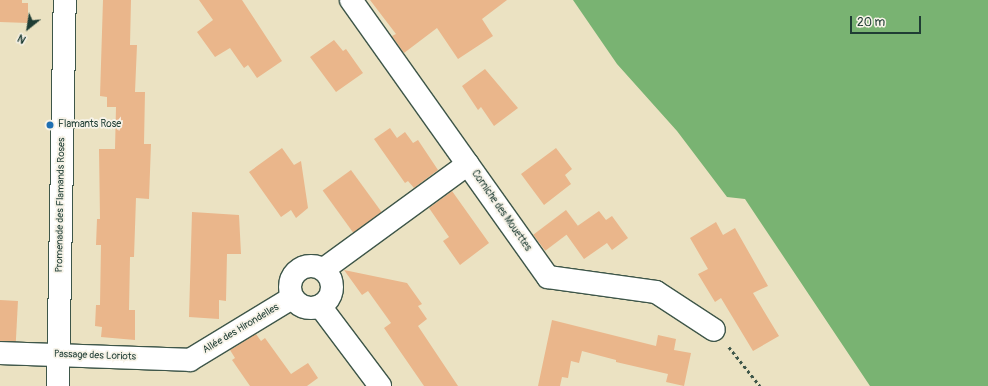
<!DOCTYPE html>
<meta charset="utf-8">
<style>
body{margin:0}
#map{position:relative;width:988px;height:386px;overflow:hidden;background:#ebe2c2;font-family:Pangolin,sans-serif}
div>[style]{position:absolute}
.forest>*{inset:0;background:#79b372}
.building>*{inset:0;background:#eab68b;transform-origin:0 0}
.path>*{height:2.5px;margin-top:-1.25px;transform-origin:0;background:repeating-linear-gradient(90deg,#3e5649 0 3px,transparent 0 6px)}
.roads{filter:drop-shadow(1px 0 #3e5649) drop-shadow(-1px 0 #3e5649) drop-shadow(0 1px #3e5649) drop-shadow(0 -1px #3e5649)}
.street>*{height:22px;margin:-11px;padding:0 11px;transform-origin:11px;border-radius:11px;background:#fff}
.street>.ring{margin:-11px;padding:0;box-sizing:content-box;background:none;border:22px solid #fff;border-radius:50%}
.dots>*{width:11px;height:11px;translate:-50% -50%;box-sizing:border-box;border:2px solid #f7f3e8;border-radius:50%}
span{translate:-50% -50%;white-space:nowrap;text-align:center;line-height:1.15;-webkit-text-stroke:3.5px #f7f3e8;paint-order:stroke}
.poi-label{font-size:10px;color:#1f3d34}
.left{translate:0 -50%;text-align:left}
.street-label{font-size:10px;color:#1f3d34}
.north{position:absolute;left:8px;top:8px;width:40px;height:40px;-webkit-text-stroke:3px #f7f3e8;paint-order:stroke;rotate:210deg;font-size:11px;font-weight:700;line-height:16px;text-align:center;color:#1f3d34}
.north::after{content:'';display:block;margin:auto;width:14px;height:18px;background:#1f3d34;clip-path:polygon(50% 0,100% 100%,50% 72%,0 100%)}
.scale{position:absolute;left:850px;top:16px;width:71px;height:18px;box-sizing:border-box;border:2px solid #1f3d34;border-top:0;padding-left:5px;font-size:12px;line-height:14px;white-space:nowrap;color:#1f3d34;-webkit-text-stroke:3px #f7f3e8;paint-order:stroke}
</style>
<div id="map">
<div class="forest">
<div style="clip-path:polygon(573px 0,988px 0,988px 386px,870px 386px,745px 199px,727px 197px,677px 131px,617px 64px)"></div>
</div>
<div class="building">
<div style="clip-path:polygon(0 0,22px 0,22px 3px,28px 3px,28px 23px,0 22px)"></div>
<div style="clip-path:polygon(103px 0,131px 0,130px 45px,137px 45px,135px 92px,145px 92px,144px 144px,151px 144px,149px 199px,136px 198px,134px 257px,130px 257px,129px 310px,135px 310px,135px 340px,101px 337px,102px 327px,95px 326px,96px 305px,100px 305px,101px 245px,96px 245px,97px 219px,100px 219px,99px 149px,115px 149px,116px 107px,107px 107px,107px 97px,100px 96px)"></div>
<div style="clip-path:polygon(199px 0,242px 0,282px 61px,257px 78px,248px 65px,244px 68px,230px 48px,215px 57px,197px 32px,213px 20px)"></div>
<div style="clip-path:polygon(370px 0,507px 0,482px 19px,493px 36px,458px 59px,437px 28px,404px 53px,392px 36px,396px 34px)"></div>
<div style="clip-path:polygon(334px 40px,343px 51px,346px 49px,363px 73px,336px 92px,310px 57px)"></div>
<div style="clip-path:polygon(485px 69px,518px 108px,494px 126px,481px 107px,478px 110px,462px 86px)"></div>
<div style="clip-path:polygon(390px 128px,397px 138px,405px 132px,413px 143px,418px 140px,438px 170px,414px 188px,408px 181px,405px 183px,374px 139px)"></div>
<div style="clip-path:polygon(282px 148px,294px 165px,301px 161px,308px 208px,296px 218px,291px 210px,281px 217px,249px 172px)"></div>
<div style="clip-path:polygon(556px 148px,572px 169px,565px 175px,571px 184px,544px 205px,521px 174px)"></div>
<div style="left:351px;top:170px;width:52px;height:35px;rotate:54deg"></div>
<div style="clip-path:polygon(452px 191px,489px 243px,460px 265px,443px 241px,449px 237px,429px 208px)"></div>
<div style="left:566px;top:210px;width:20px;height:41px;rotate:53deg"></div>
<div style="clip-path:polygon(599px 211px,606px 220px,612px 216px,628px 238px,612px 250px,607px 243px,584px 259px,566px 234px)"></div>
<div style="clip-path:polygon(192px 212px,239px 215px,241px 254px,227px 254px,226px 301px,219px 300px,219px 319px,189px 317px)"></div>
<div style="clip-path:polygon(716px 222px,723px 235px,735px 228px,768px 286px,753px 293px,779px 336px,753px 351px,721px 298px,715px 302px,698px 274px,708px 269px,690px 238px)"></div>
<div style="clip-path:polygon(344px 270px,407px 283px,422px 304px,418px 306px,427px 319px,418px 326px,458px 386px,424px 386px,384px 328px,391px 323px,368px 291px,362px 295px)"></div>
<div style="left:0;top:300px;width:18px;height:41px;rotate:3deg"></div>
<div style="clip-path:polygon(552px 320px,656px 346px,658px 335px,676px 339px,674px 350px,691px 353px,684px 386px,666px 382px,668px 374px,616px 362px,616px 360px,582px 351px,579px 363px,571px 361px,568px 378px,562px 377px,560px 386px,538px 386px)"></div>
<div style="clip-path:polygon(256px 334px,261px 341px,265px 338px,291px 374px,308px 363px,318px 378px,307px 386px,250px 386px,232px 360px,235px 358px,230px 350px)"></div>
</div>
<div class="path">
<div style="left:729px;top:347px;width:50px;rotate:51.5deg"></div>
</div>
<div class="roads">
<div class="street">
<div style="left:351px;top:0;width:340px;rotate:54.6deg"></div>
<div style="left:548px;top:277px;width:109px;rotate:7.9deg"></div>
<div style="left:656px;top:292px;width:69px;rotate:33.2deg"></div>
<div class="ring" style="left:290px;top:266px;width:20px;height:20px"></div>
<div style="left:324px;top:269px;width:178px;rotate:-36.1deg"></div>
<div style="left:320px;top:306px;width:100px;rotate:53.1deg"></div>
<div style="left:0;top:353px;width:190px;rotate:2.1deg"></div>
<div style="left:190px;top:360px;width:119px;rotate:-31.3deg"></div>
<div style="left:58px;top:386px;width:386px;rotate:-89deg"></div>
</div>
</div>
<div class="dots">
<div style="left:50px;top:125px;background:#1f6fb2"></div>
</div>
<div class="poi-label">
<span class="left" style="left:58px;top:125px">Flamants Rose</span>
</div>
<div class="street-label">
<span style="left:61px;top:205px;rotate:-89deg">Promenade des Flamands Roses</span>
<span style="left:501px;top:211px;rotate:55deg">Corniche des Mouettes</span>
<span style="left:241px;top:329px;rotate:-31deg">Allée des Hirondelles</span>
<span style="left:95px;top:356px;rotate:2deg">Passage des Loriots</span>
</div>
<div class="north">N</div>
<div class="scale">20 m</div>
</div>
